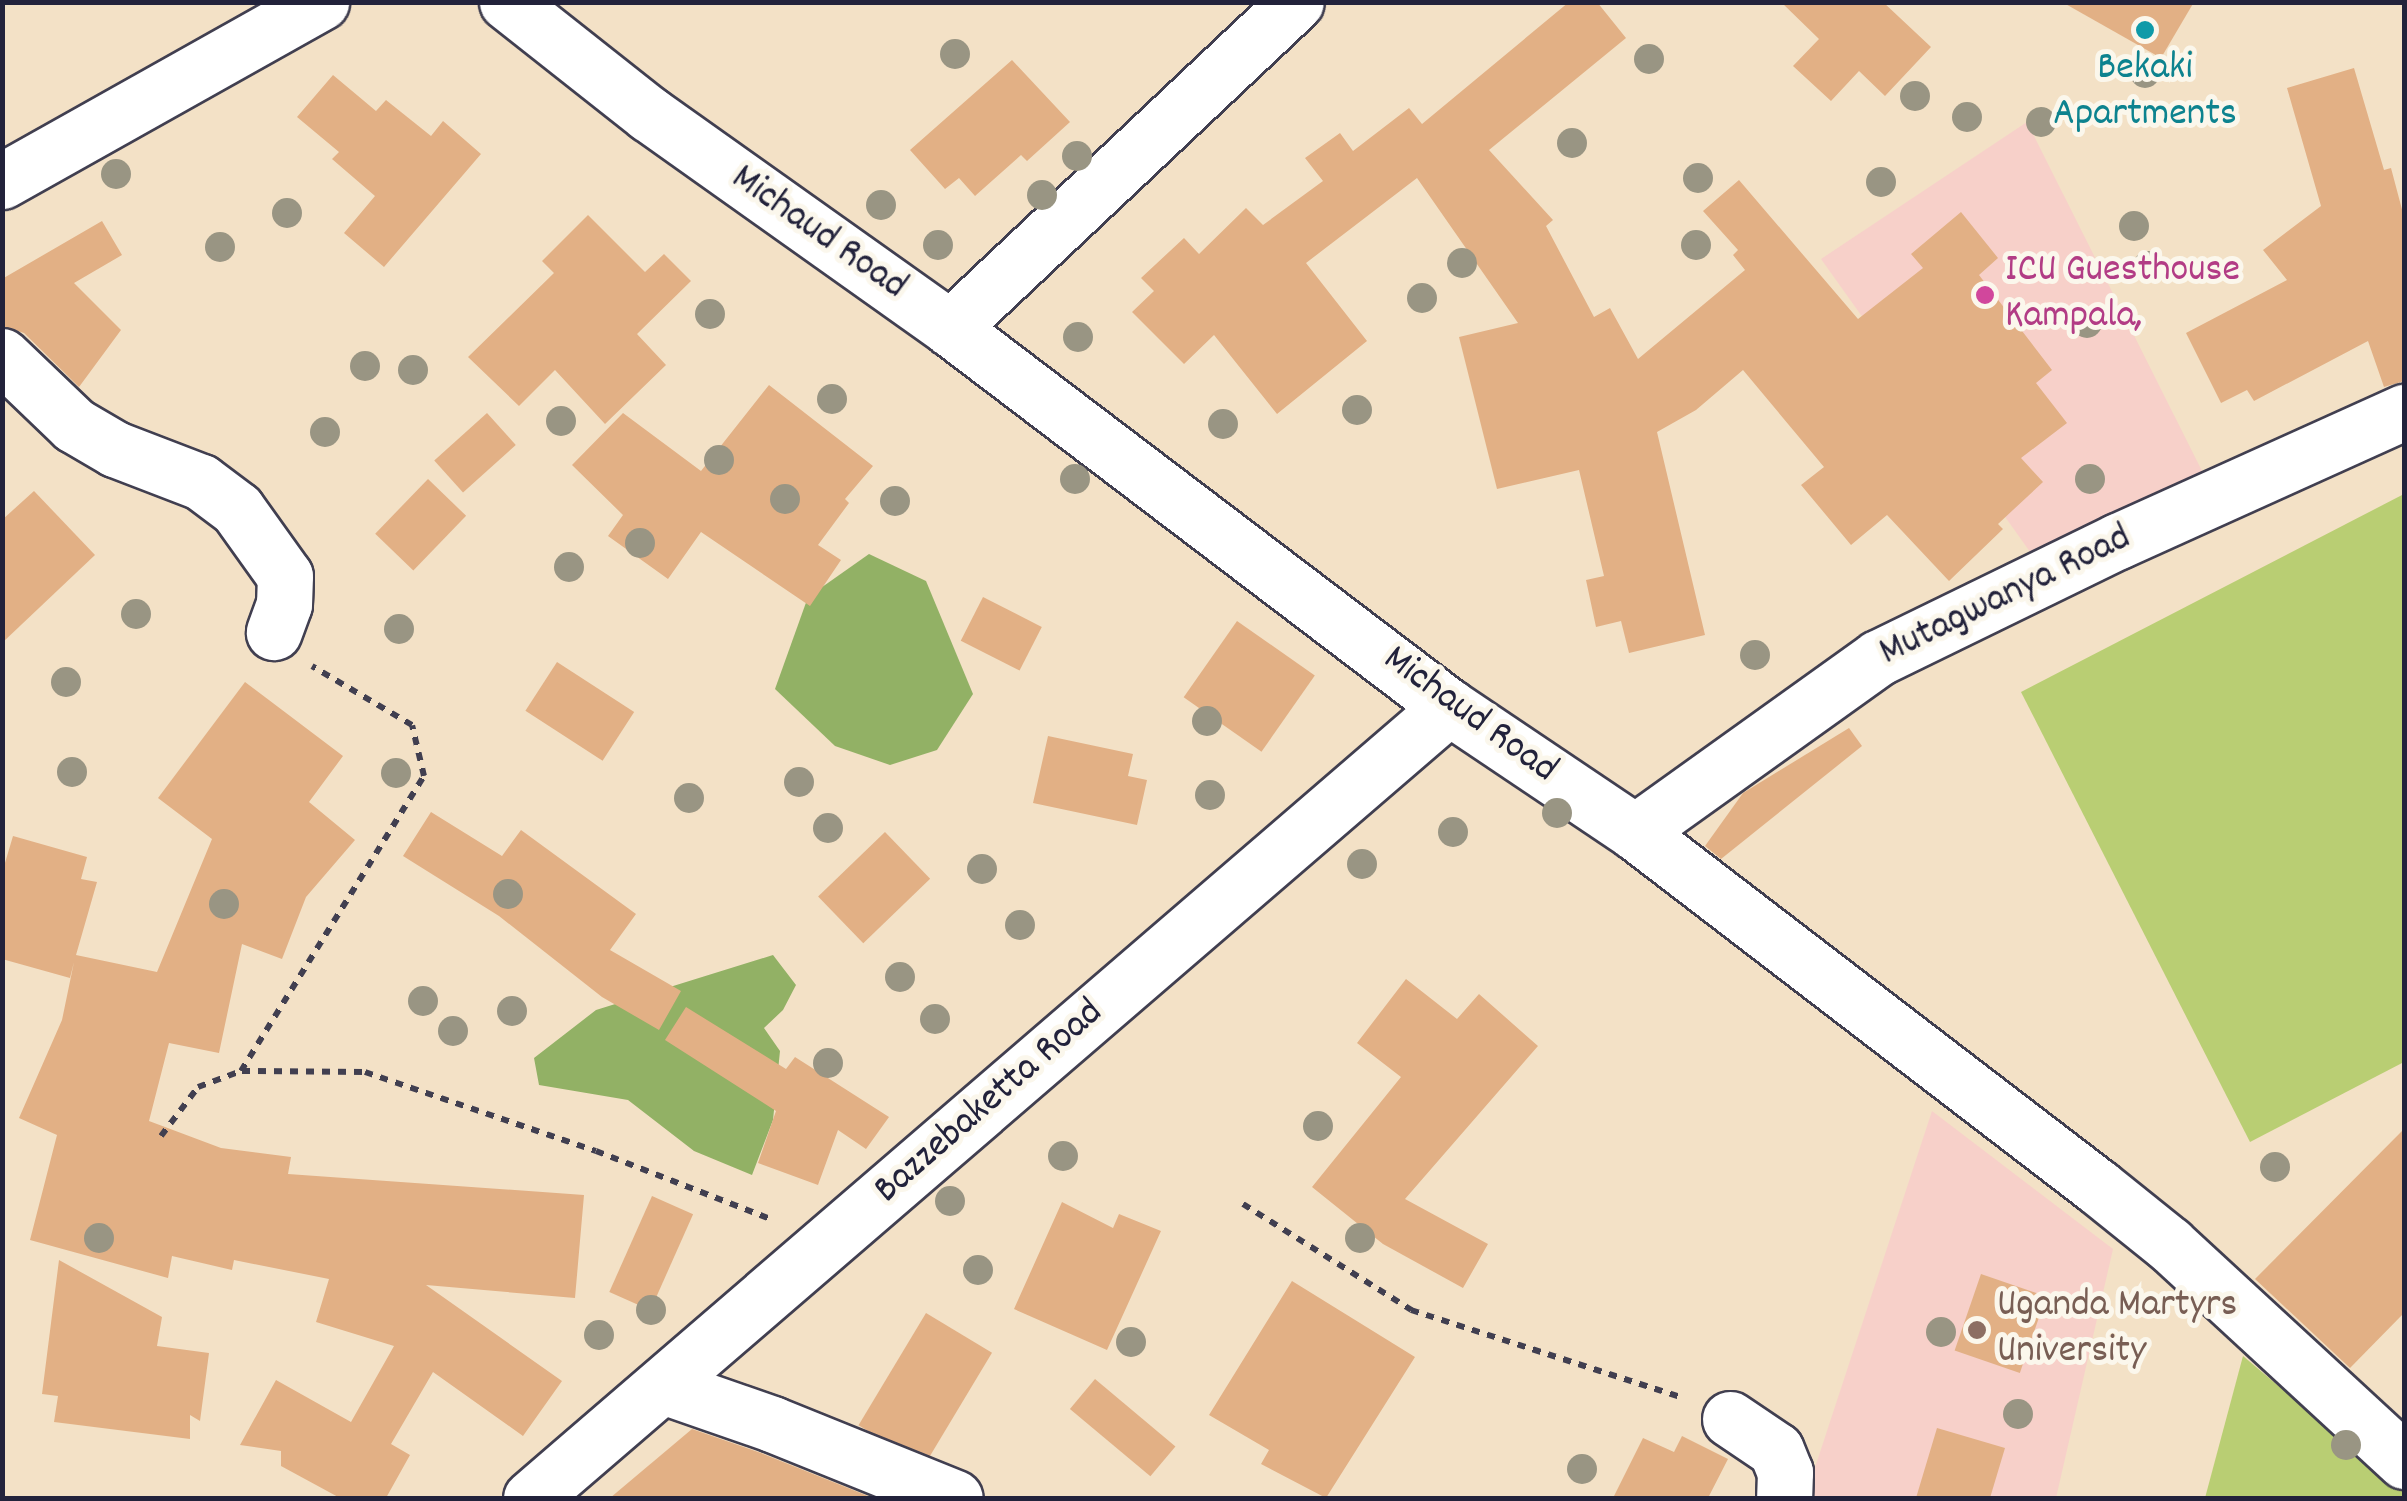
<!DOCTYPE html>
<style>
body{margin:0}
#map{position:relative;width:2407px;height:1501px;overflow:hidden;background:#f3e1c6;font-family:Dekko,sans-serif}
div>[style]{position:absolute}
.built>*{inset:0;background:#f7d0c9}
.green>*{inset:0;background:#b9ce73}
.forest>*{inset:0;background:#92b165}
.building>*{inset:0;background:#e2b085;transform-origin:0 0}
.path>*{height:6px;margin-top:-3px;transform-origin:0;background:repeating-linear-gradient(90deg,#413f50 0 8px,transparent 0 16px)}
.roads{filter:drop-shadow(2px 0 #413f50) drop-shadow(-2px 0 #413f50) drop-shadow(0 2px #413f50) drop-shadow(0 -2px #413f50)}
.street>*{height:55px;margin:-27.5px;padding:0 27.5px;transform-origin:27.5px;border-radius:27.5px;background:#fff}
.trees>*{width:30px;height:30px;margin:-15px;border-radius:50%;background:#999583}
.dots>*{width:28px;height:28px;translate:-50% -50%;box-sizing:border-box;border:5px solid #fbf7ec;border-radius:50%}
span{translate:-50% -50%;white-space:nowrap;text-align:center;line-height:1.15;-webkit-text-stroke:10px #fbf7ec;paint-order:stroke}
.culture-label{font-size:40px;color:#0d838f}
.street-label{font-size:40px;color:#22223b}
.hotel-label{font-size:40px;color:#b23c85}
.left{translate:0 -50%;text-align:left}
.education-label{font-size:40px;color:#785e54}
.frame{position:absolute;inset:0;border:5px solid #22223b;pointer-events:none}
</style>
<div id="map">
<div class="built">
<div style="clip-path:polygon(2027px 122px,2206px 479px,2033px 556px,1821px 259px)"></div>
<div style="clip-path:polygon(1932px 1111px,2113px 1249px,2056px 1498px,1805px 1498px)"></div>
</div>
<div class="green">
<div style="clip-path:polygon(2404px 494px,2404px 1062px,2250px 1142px,2021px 692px)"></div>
<div style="clip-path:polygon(2243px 1356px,2404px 1492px,2404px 1498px,2205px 1498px)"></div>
</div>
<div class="forest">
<div style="clip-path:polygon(869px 554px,926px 581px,973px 694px,937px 750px,890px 765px,835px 746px,775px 689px,808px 597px)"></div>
<div style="clip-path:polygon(773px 955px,796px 985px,783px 1010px,764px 1028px,780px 1051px,773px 1120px,752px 1175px,694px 1151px,628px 1100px,539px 1085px,534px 1058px,596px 1010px)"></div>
</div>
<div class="building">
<div style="clip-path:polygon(1569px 2px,1597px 2px,1626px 38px,1489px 150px,1553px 220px,1546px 226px,1594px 317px,1610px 308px,1638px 359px,1745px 270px,1733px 255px,1738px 250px,1703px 211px,1739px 180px,1858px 319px,1923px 268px,1911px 254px,1961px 212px,1998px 258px,1979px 275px,2052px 370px,2036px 383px,2067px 423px,2021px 458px,2043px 482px,1998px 524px,2003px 529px,1949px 581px,1887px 515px,1851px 545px,1801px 485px,1824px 467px,1743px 370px,1696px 410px,1657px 432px,1705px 635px,1629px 653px,1621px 621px,1596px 627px,1586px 580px,1604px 576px,1579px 470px,1497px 489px,1459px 337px,1518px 323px,1417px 178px,1306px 263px,1367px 341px,1277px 414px,1214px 335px,1184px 364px,1132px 312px,1154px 291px,1141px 278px,1184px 238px,1199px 254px,1246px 208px,1263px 225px,1323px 181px,1305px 158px,1340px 133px,1353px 151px,1409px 108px,1422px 124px)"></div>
<div style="clip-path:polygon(1781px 2px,1883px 2px,1931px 47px,1885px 96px,1859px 71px,1831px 101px,1793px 66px,1819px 39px)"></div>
<div style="clip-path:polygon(2062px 2px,2194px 2px,2161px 58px)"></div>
<div style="clip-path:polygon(1012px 60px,1070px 122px,1027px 161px,1021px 155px,975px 196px,959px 178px,945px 189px,910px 150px)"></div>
<div style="clip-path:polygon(2354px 68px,2384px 170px,2391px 168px,2404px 217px,2404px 381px,2384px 387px,2368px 341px,2254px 401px,2247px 390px,2221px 403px,2186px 333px,2287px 280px,2263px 250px,2321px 206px,2287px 88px)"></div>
<div style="clip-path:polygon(333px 75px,376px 111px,386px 100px,431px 136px,443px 121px,481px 154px,384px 267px,344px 233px,375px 196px,332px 159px,339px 152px,297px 117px)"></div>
<div style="clip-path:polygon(588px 215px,645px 272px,664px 254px,691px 281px,637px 334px,666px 365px,605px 424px,555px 370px,519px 406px,468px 357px,554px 273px,542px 261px)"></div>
<div style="clip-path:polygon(102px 221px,122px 255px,74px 283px,121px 330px,79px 387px,24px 333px,2px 326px,2px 279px)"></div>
<div style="clip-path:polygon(769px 385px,873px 466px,845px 499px,849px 503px,818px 545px,841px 560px,810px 606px,701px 532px,668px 579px,608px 536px,623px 515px,572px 465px,623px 413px,701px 471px)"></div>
<div style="left:487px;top:413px;width:43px;height:71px;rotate:48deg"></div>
<div style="left:428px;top:479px;width:53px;height:76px;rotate:44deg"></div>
<div style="clip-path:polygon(34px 491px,95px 555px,2px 643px,2px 520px)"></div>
<div style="left:983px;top:597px;width:66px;height:49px;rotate:27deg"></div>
<div style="left:1237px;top:621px;width:95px;height:93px;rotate:35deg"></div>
<div style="left:557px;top:662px;width:92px;height:58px;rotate:33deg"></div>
<div style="clip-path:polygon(245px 682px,343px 756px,309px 802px,355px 840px,306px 897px,282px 959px,242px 944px,219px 1053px,169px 1043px,149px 1121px,221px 1148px,291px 1157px,288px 1174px,584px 1195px,575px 1298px,426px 1285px,562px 1381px,523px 1436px,433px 1372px,391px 1444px,410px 1455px,386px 1498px,340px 1498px,281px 1466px,281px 1451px,240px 1445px,276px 1380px,351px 1422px,394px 1346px,316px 1322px,329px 1279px,234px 1260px,232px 1270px,172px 1256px,168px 1278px,30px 1240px,57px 1135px,19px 1118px,62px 1020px,74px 962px,70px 978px,2px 959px,2px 873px,13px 836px,87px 857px,81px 879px,97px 882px,76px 955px,157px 972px,212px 839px,158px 798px)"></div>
<div style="clip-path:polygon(1849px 728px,1862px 746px,1721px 859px,1705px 846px,1743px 793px)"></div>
<div style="clip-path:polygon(1048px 736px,1133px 754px,1128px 776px,1147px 780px,1137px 825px,1033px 803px)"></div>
<div style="clip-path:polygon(431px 812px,502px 856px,521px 830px,636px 914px,610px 950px,681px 991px,659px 1030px,602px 997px,499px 916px,403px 856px)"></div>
<div style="left:885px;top:832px;width:65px;height:93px;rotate:46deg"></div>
<div style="clip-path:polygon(1406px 979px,1457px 1019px,1479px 994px,1538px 1046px,1405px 1199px,1488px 1244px,1463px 1288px,1383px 1244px,1312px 1187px,1401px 1077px,1357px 1043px)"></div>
<div style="clip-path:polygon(686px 1007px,786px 1069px,795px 1057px,889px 1117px,866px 1149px,838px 1130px,818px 1185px,758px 1163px,776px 1111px,665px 1040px)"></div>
<div style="clip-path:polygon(2404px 1129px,2404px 1313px,2350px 1368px,2255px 1279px)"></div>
<div style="left:652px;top:1196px;width:45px;height:105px;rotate:24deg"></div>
<div style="clip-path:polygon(1062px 1202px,1113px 1228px,1119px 1214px,1161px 1231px,1107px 1350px,1014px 1309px)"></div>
<div style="clip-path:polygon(59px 1260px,162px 1317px,157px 1346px,209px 1353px,200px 1421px,190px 1415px,190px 1439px,54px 1422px,58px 1396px,42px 1394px)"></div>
<div style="left:1981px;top:1274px;width:69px;height:81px;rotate:19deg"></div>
<div style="clip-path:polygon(1292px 1281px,1415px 1357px,1326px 1498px,1261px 1464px,1269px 1450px,1209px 1415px)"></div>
<div style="left:926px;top:1313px;width:77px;height:131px;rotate:31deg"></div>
<div style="left:1095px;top:1379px;width:105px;height:39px;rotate:40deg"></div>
<div style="clip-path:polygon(1937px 1428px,2005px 1448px,1990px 1498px,1916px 1498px)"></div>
<div style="clip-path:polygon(692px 1429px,761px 1453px,873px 1498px,610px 1498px)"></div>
<div style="clip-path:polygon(1682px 1436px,1728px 1459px,1708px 1498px,1613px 1498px,1643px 1438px,1674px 1452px)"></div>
</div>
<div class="path">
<div style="left:242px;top:1071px;width:123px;rotate:0.5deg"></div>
<div style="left:365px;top:1072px;width:244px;rotate:18.9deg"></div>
<div style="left:596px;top:1151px;width:190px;rotate:21.3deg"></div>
<div style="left:161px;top:1136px;width:61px;rotate:-52.9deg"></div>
<div style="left:198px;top:1087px;width:46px;rotate:-20.4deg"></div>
<div style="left:241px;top:1071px;width:347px;rotate:-58.2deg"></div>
<div style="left:424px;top:776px;width:52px;rotate:-103.2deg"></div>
<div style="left:412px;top:725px;width:116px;rotate:-149.5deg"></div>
<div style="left:1243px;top:1204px;width:199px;rotate:32.2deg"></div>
<div style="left:1411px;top:1310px;width:286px;rotate:17.9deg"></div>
</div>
<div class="roads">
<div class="street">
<div style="left:507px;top:2px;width:181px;rotate:38.3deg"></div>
<div style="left:649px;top:114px;width:369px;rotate:35.4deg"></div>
<div style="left:950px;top:328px;width:627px;rotate:37.22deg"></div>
<div style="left:1449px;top:707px;width:224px;rotate:33.9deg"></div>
<div style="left:1635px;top:832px;width:583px;rotate:37.48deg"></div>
<div style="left:2098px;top:1187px;width:91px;rotate:38.8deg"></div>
<div style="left:2169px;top:1244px;width:320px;rotate:42.7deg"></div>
<div style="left:2px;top:181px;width:366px;rotate:-29.3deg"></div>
<div style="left:950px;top:328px;width:475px;rotate:-43.3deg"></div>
<div style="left:2px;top:356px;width:100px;rotate:43.8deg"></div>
<div style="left:74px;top:425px;width:48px;rotate:30.3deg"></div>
<div style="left:115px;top:449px;width:92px;rotate:21deg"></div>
<div style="left:201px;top:482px;width:45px;rotate:36.9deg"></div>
<div style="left:237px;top:509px;width:82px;rotate:54.4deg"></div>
<div style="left:285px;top:576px;width:28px;rotate:92deg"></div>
<div style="left:284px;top:604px;width:30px;rotate:110deg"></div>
<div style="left:1635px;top:832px;width:299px;rotate:-35.6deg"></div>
<div style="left:1878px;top:658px;width:267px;rotate:-26deg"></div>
<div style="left:2118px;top:541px;width:314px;rotate:-24.3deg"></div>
<div style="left:663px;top:1386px;width:115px;rotate:19.2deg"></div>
<div style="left:772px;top:1424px;width:197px;rotate:22deg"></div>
<div style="left:1730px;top:1419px;width:55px;rotate:34deg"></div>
<div style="left:1776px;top:1450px;width:24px;rotate:68deg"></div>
<div style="left:1785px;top:1472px;width:26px;rotate:92deg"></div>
<div style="left:531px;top:1498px;width:1212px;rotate:-40.75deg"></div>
</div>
</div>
<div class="trees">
<div style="left:955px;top:54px"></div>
<div style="left:1649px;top:59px"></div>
<div style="left:2145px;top:73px"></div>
<div style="left:1915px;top:96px"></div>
<div style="left:1967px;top:117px"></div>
<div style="left:2041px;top:122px"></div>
<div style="left:1572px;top:143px"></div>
<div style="left:1077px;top:156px"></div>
<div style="left:116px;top:174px"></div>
<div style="left:1698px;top:178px"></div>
<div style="left:1881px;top:182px"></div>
<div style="left:1042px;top:195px"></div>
<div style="left:881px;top:205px"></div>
<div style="left:287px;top:213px"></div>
<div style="left:2134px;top:226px"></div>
<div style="left:938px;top:245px"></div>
<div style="left:1696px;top:245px"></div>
<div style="left:220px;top:247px"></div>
<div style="left:1462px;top:263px"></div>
<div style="left:2148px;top:266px"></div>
<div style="left:1422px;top:298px"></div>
<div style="left:710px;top:314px"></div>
<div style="left:2087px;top:323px"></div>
<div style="left:1078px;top:337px"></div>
<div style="left:365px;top:366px"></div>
<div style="left:413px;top:370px"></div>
<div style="left:832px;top:399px"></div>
<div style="left:1357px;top:410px"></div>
<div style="left:561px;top:421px"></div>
<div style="left:1223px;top:424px"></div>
<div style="left:325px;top:432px"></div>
<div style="left:719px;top:460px"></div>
<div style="left:1075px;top:479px"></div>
<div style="left:2090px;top:479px"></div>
<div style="left:785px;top:499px"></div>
<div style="left:895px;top:501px"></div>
<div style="left:640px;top:543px"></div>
<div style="left:569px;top:567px"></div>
<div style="left:136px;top:614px"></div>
<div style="left:399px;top:629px"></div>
<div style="left:1755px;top:655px"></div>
<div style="left:66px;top:682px"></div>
<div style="left:1207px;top:721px"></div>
<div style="left:72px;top:772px"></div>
<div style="left:396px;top:773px"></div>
<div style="left:799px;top:782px"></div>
<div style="left:1210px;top:795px"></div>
<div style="left:689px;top:798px"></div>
<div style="left:1557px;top:813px"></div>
<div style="left:828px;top:828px"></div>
<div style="left:1453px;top:832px"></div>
<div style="left:1362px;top:864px"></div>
<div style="left:982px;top:869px"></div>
<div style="left:508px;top:894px"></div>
<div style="left:224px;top:904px"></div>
<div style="left:1020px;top:925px"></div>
<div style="left:900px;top:977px"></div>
<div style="left:423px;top:1001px"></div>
<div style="left:512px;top:1011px"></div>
<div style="left:935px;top:1019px"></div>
<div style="left:453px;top:1031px"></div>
<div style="left:828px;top:1063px"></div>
<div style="left:1318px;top:1126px"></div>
<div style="left:1063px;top:1156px"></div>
<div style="left:2275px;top:1167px"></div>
<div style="left:950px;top:1201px"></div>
<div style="left:99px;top:1238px"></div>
<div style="left:1360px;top:1238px"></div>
<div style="left:978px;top:1270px"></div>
<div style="left:651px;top:1310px"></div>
<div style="left:1941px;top:1332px"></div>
<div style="left:599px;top:1335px"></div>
<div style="left:1131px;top:1342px"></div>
<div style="left:2018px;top:1414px"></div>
<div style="left:2346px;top:1445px"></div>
<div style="left:1582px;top:1469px"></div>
</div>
<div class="dots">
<div style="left:2145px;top:30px;background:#0f9aa8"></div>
<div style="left:1985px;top:295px;background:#d1479c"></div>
<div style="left:1977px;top:1330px;background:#8d6e63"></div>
</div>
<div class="culture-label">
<span style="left:2145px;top:93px">Bekaki<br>Apartments</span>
</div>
<div class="street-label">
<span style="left:818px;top:234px;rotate:35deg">Michaud Road</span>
<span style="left:2006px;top:597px;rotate:-26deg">Mutagwanya Road</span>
<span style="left:1469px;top:716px;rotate:36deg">Michaud Road</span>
<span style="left:990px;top:1103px;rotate:-41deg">Bazzebaketta Road</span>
</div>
<div class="hotel-label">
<span class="left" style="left:2005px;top:295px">ICU Guesthouse<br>Kampala,</span>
</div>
<div class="education-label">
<span class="left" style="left:1997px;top:1330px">Uganda Martyrs<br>University</span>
</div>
<div class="frame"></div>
</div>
